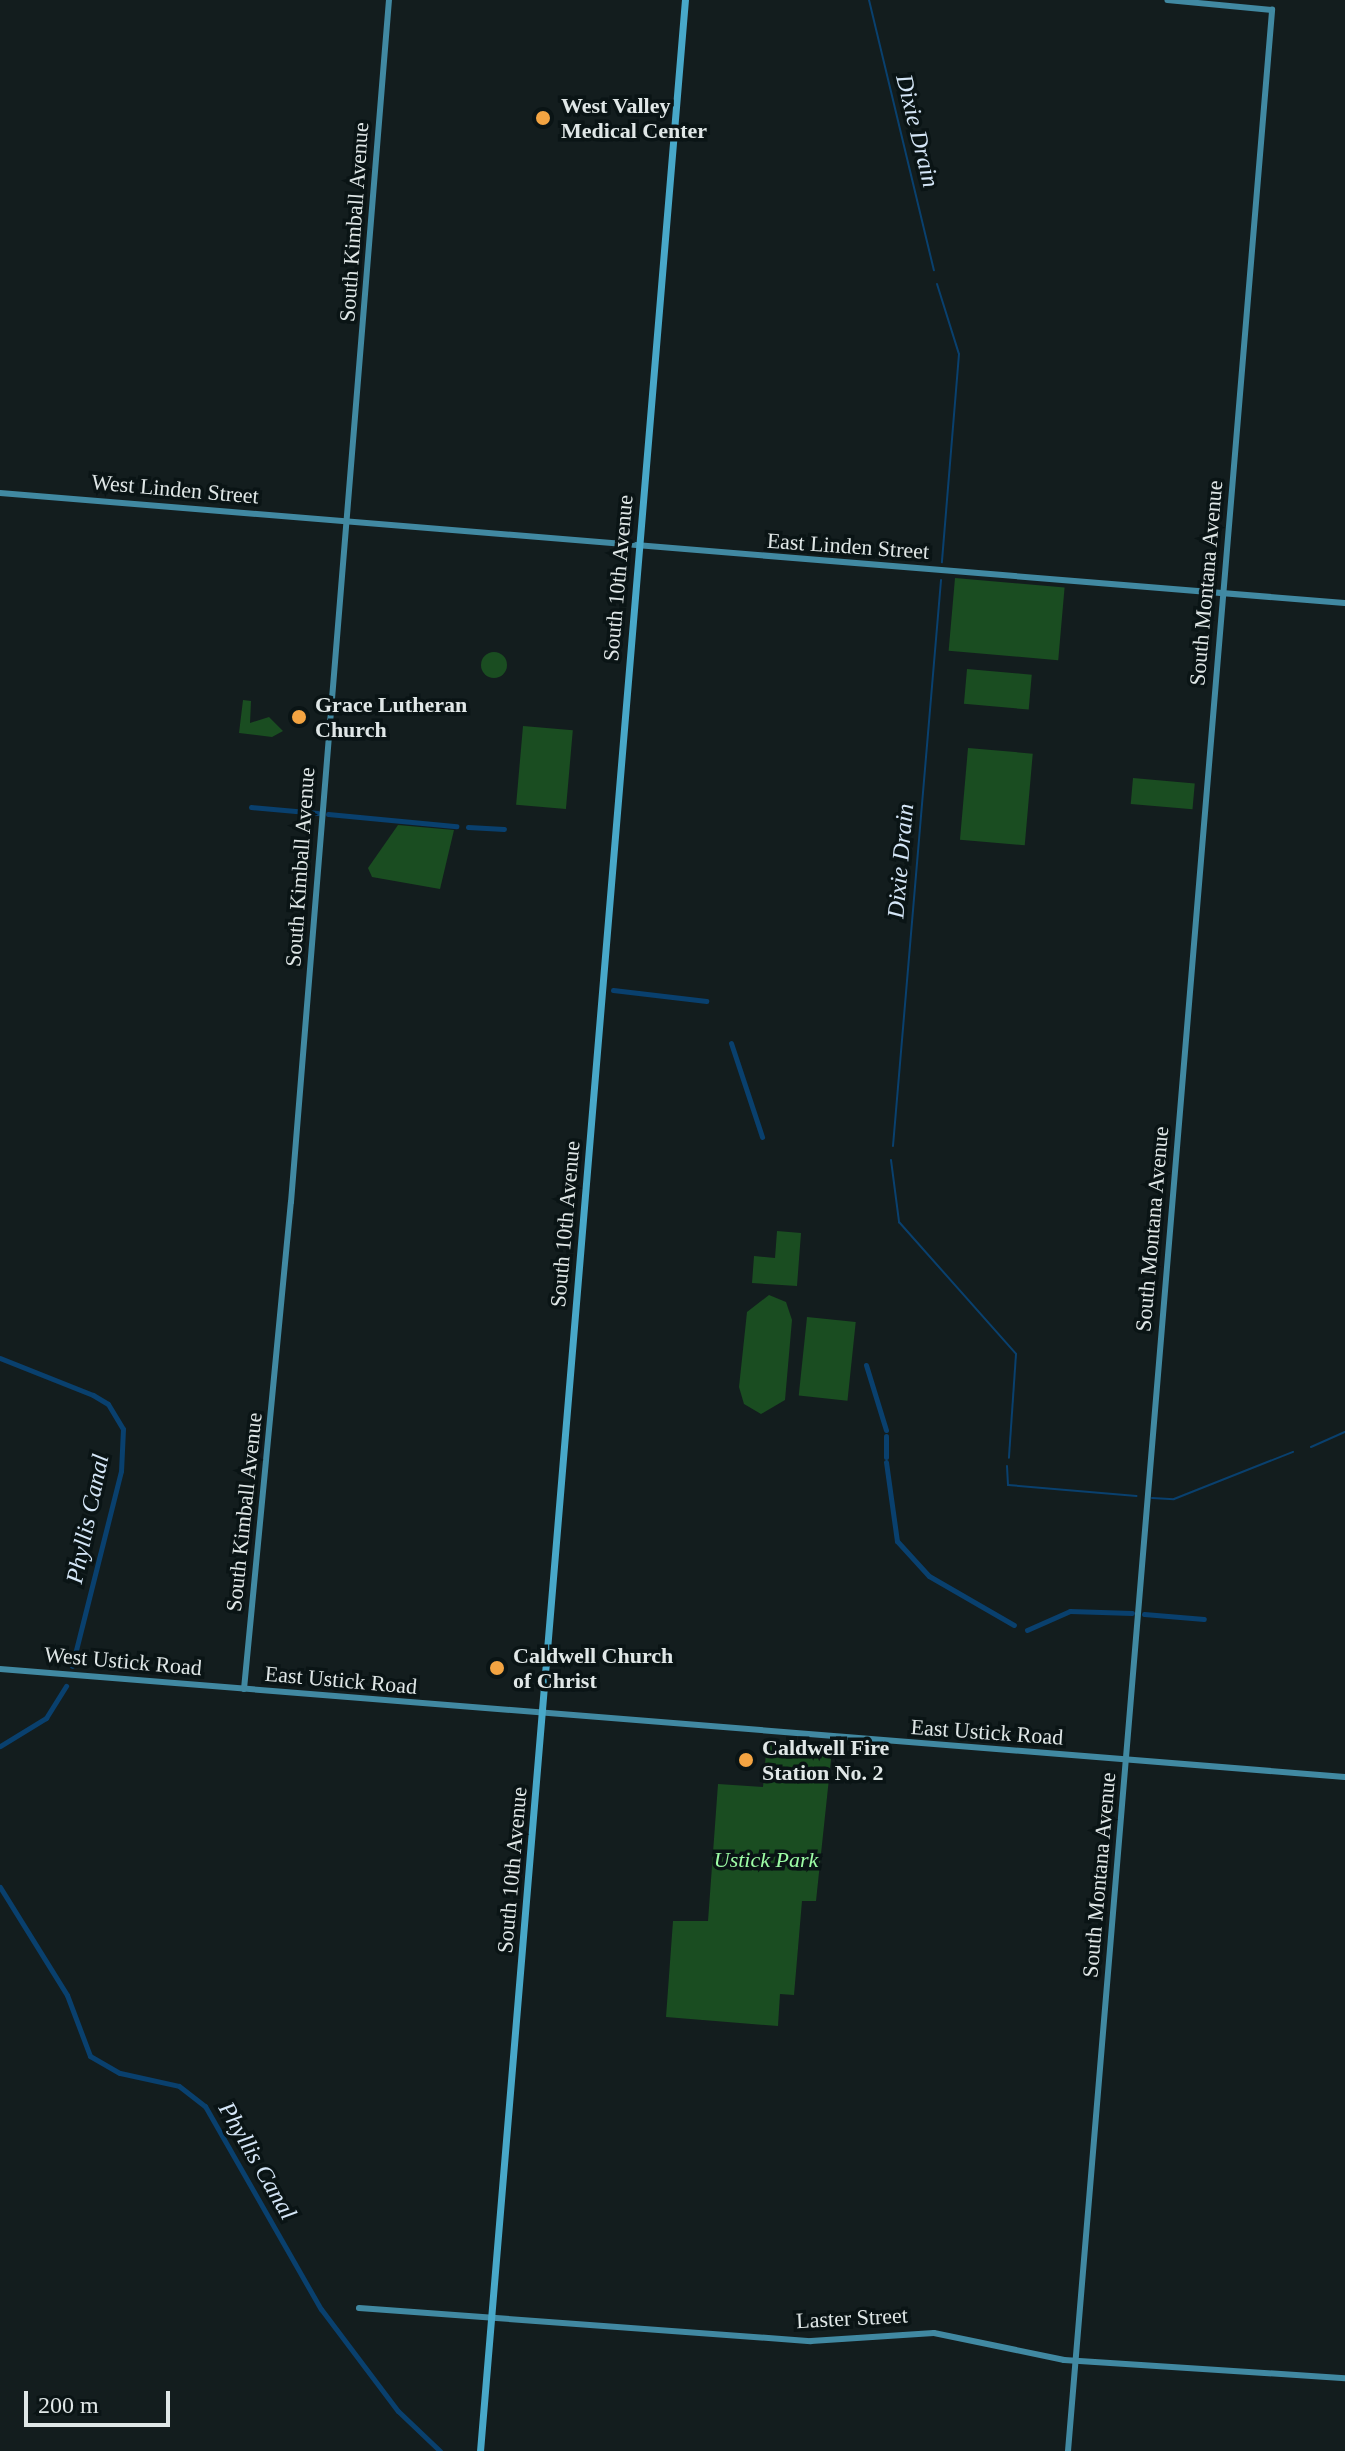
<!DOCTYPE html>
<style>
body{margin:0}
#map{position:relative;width:1345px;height:2451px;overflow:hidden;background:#131d1e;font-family:Georgia,serif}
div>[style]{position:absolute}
.green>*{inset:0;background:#1a4d21;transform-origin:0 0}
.round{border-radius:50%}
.stream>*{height:2px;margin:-1px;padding:0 1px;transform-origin:1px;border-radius:1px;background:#09406e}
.canal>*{height:5px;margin:-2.5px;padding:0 2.5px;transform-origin:2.5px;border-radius:2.5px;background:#09406e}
.secondary>*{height:6px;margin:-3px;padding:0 3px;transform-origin:3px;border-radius:3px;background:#4189a2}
.primary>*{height:7px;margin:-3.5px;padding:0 3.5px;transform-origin:3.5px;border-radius:3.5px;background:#48a8c9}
.dots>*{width:22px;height:22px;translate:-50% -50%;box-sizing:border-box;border:4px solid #0a1415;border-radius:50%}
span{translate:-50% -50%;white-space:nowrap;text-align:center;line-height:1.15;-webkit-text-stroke:7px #0a1415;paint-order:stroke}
.poi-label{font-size:22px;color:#e0e7e7;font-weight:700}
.left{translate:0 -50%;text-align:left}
.street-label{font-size:22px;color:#e0e7e7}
.park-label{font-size:22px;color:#9dfda6;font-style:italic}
.water-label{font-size:24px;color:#d5e6f7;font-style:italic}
.scale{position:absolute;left:24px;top:2391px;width:146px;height:36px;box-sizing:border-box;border:4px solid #e0e7e7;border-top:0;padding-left:10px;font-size:24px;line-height:28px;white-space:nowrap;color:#e0e7e7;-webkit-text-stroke:6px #0a1415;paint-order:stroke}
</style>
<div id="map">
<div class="green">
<div style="left:955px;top:578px;width:110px;height:73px;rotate:5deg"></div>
<div class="round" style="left:481px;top:652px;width:26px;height:26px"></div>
<div style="left:967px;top:669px;width:65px;height:35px;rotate:5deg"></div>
<div style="clip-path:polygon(243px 700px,251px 701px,250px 723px,269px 717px,283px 731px,272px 737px,239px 733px)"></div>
<div style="left:523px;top:726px;width:50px;height:79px;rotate:5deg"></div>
<div style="left:968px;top:748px;width:65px;height:92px;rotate:5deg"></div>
<div style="left:1133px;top:778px;width:62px;height:26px;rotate:5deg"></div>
<div style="clip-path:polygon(398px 825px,454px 830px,440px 889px,372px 877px,368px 868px)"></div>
<div style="clip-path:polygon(777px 1231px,801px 1233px,797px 1286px,752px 1283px,754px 1256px,775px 1258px)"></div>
<div style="clip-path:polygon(769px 1295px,786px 1302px,792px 1320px,785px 1400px,761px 1414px,744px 1404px,739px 1387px,747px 1312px)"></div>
<div style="left:807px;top:1317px;width:49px;height:79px;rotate:6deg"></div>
<div style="clip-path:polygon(767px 1742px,832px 1750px,816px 1901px,802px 1901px,794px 1995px,780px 1994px,778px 2026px,666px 2017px,673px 1921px,708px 1921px,718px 1784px,763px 1787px)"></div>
</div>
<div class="stream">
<div style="left:869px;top:0;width:278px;rotate:76.5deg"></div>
<div style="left:937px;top:284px;width:73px;rotate:72.6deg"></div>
<div style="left:959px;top:354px;width:209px;rotate:94.7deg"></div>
<div style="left:893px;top:1146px;width:568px;rotate:-85.15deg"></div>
<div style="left:891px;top:1160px;width:63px;rotate:82.6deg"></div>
<div style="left:899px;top:1222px;width:176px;rotate:48.4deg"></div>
<div style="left:1016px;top:1354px;width:104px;rotate:93.9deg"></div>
<div style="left:1311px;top:1447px;width:37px;rotate:-24deg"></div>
<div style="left:1007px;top:1466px;width:19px;rotate:87deg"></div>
<div style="left:1008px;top:1485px;width:129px;rotate:4.9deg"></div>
<div style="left:1152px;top:1498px;width:22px;rotate:3deg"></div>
<div style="left:1174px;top:1499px;width:128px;rotate:-21.6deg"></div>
</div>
<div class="canal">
<div style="left:251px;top:807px;width:67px;rotate:5.1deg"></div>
<div style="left:328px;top:814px;width:129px;rotate:5.4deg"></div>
<div style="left:468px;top:827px;width:36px;rotate:3deg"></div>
<div style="left:613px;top:990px;width:94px;rotate:6.7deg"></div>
<div style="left:731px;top:1043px;width:99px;rotate:71.7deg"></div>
<div style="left:0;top:1358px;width:100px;rotate:21.7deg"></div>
<div style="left:93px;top:1395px;width:17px;rotate:31deg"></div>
<div style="left:108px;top:1404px;width:29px;rotate:59deg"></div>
<div style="left:123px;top:1429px;width:42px;rotate:92.7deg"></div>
<div style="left:121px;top:1471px;width:201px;rotate:104.1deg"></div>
<div style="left:866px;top:1365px;width:68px;rotate:72.9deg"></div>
<div style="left:886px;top:1436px;width:21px;rotate:90deg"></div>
<div style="left:886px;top:1462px;width:80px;rotate:82.1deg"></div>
<div style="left:897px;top:1541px;width:47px;rotate:47.6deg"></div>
<div style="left:929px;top:1576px;width:98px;rotate:30deg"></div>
<div style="left:1144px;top:1614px;width:60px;rotate:4.8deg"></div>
<div style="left:1027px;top:1630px;width:47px;rotate:-23.8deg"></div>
<div style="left:1070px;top:1611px;width:62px;rotate:1.8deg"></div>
<div style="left:0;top:1746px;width:54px;rotate:-31.3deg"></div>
<div style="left:46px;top:1718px;width:38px;rotate:-58deg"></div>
<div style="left:0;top:1887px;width:127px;rotate:58.2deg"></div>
<div style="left:67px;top:1995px;width:65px;rotate:69.3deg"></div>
<div style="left:90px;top:2056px;width:34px;rotate:30deg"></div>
<div style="left:120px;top:2073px;width:60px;rotate:12.4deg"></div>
<div style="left:179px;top:2086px;width:33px;rotate:38deg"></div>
<div style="left:205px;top:2106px;width:234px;rotate:60.3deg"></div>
<div style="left:321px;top:2309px;width:128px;rotate:53deg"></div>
<div style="left:398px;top:2411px;width:58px;rotate:43.6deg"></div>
</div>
<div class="secondary">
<div style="left:0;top:493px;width:1349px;rotate:4.68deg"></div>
<div style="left:0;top:1669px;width:1349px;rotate:4.59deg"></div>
<div style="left:244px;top:1689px;width:489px;rotate:-84.5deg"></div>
<div style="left:291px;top:1202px;width:1206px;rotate:-85.34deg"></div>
<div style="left:359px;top:2308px;width:453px;rotate:4.2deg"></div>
<div style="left:811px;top:2341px;width:123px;rotate:-3.7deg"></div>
<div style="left:934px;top:2333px;width:133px;rotate:11.7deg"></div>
<div style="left:1064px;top:2360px;width:282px;rotate:3.7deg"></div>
<div style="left:1068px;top:2451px;width:2450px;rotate:-85.22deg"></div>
<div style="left:1272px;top:10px;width:105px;rotate:-174.6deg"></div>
</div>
<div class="primary">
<div style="left:480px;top:2451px;width:2460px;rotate:-85.22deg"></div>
</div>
<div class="dots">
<div style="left:543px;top:118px;background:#f3a442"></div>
<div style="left:299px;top:717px;background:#f3a442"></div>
<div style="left:497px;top:1668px;background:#f3a442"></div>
<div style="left:746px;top:1760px;background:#f3a442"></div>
</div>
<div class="poi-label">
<span class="left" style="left:561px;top:118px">West Valley<br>Medical Center</span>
<span class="left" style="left:315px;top:717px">Grace Lutheran<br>Church</span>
<span class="left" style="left:513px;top:1668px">Caldwell Church<br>of Christ</span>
<span class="left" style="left:762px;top:1760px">Caldwell Fire<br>Station No. 2</span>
</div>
<div class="street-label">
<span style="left:354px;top:222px;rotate:-86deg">South Kimball Avenue</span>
<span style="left:175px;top:489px;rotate:5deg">West Linden Street</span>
<span style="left:848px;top:546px;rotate:4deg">East Linden Street</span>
<span style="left:618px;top:578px;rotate:-85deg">South 10th Avenue</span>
<span style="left:1206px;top:583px;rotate:-85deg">South Montana Avenue</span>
<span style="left:300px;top:867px;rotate:-86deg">South Kimball Avenue</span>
<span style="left:565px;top:1224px;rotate:-85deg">South 10th Avenue</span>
<span style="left:1152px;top:1229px;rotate:-85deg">South Montana Avenue</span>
<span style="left:244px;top:1512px;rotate:-84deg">South Kimball Avenue</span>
<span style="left:123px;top:1661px;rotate:5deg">West Ustick Road</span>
<span style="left:341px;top:1680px;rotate:5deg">East Ustick Road</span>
<span style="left:987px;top:1732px;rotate:4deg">East Ustick Road</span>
<span style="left:512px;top:1870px;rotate:-85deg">South 10th Avenue</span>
<span style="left:1099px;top:1875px;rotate:-85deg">South Montana Avenue</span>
<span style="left:852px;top:2318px;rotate:-3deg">Laster Street</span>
</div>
<div class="park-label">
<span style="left:766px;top:1860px">Ustick Park</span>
</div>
<div class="water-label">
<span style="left:917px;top:131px;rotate:76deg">Dixie Drain</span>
<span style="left:901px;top:861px;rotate:-85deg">Dixie Drain</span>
<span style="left:88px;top:1519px;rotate:-78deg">Phyllis Canal</span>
<span style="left:257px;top:2161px;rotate:60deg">Phyllis Canal</span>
</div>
<div class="scale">200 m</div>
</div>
